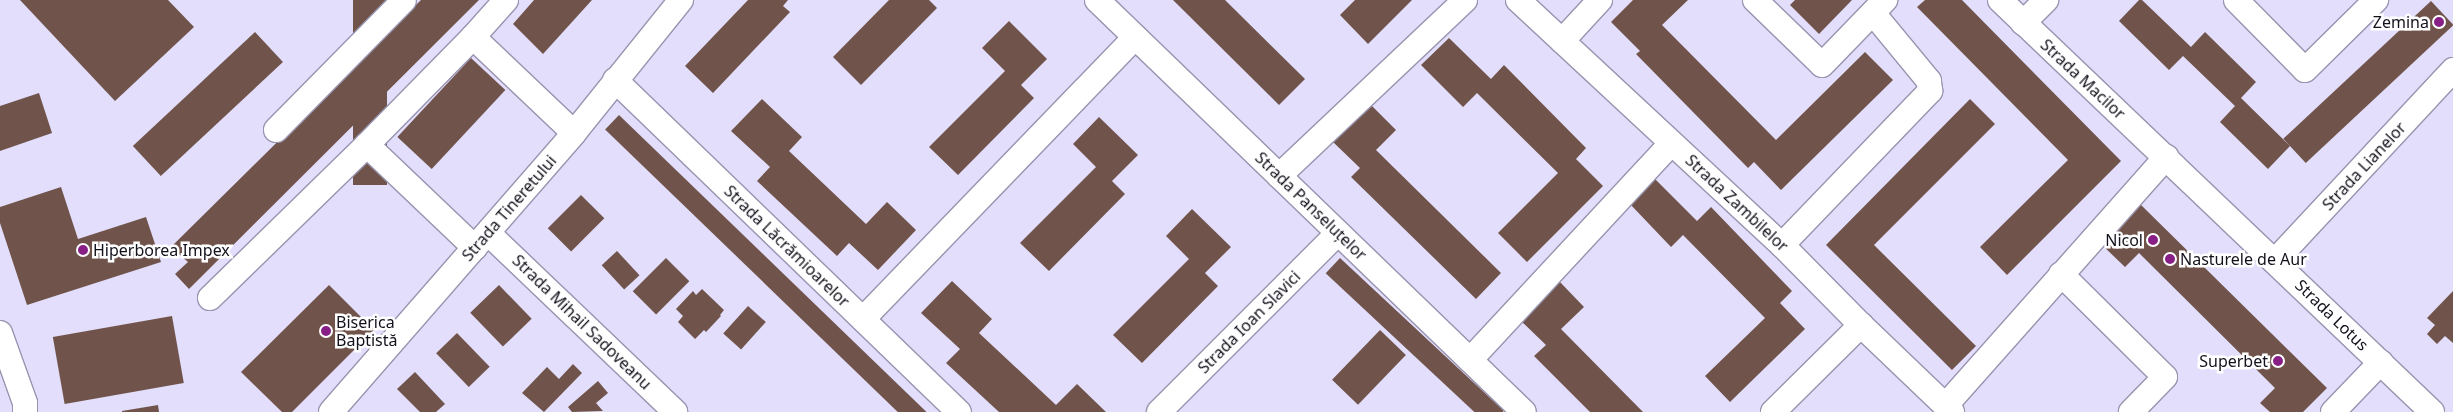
<!DOCTYPE html>
<meta charset="utf-8">
<style>
body{margin:0}
#map{position:relative;width:2453px;height:412px;overflow:hidden;background:#e3defb;font-family:"Noto Sans",sans-serif}
div>[style]{position:absolute}
.building>*{inset:0;background:#70544b;transform-origin:0 0}
.roads{filter:drop-shadow(1px 0 #9994af) drop-shadow(-1px 0 #9994af) drop-shadow(0 1px #9994af) drop-shadow(0 -1px #9994af)}
.minor>*{height:24px;margin:-12px;padding:0 12px;transform-origin:12px;border-radius:12px;background:#fff}
.dots>*{width:14px;height:14px;translate:-50% -50%;box-sizing:border-box;border:2px solid #fff;border-radius:50%}
span{translate:-50% -50%;white-space:nowrap;text-align:center;line-height:1.15;-webkit-text-stroke:5px #fff;paint-order:stroke}
.poi-label{font-size:16px;color:#13111b}
.right{translate:-100% -50%;text-align:right}
.left{translate:0 -50%;text-align:left}
.street-label{font-size:16px;color:#13111b}
</style>
<div id="map">
<div class="building">
<div style="clip-path:polygon(20px 0,168px 0,194px 27px,115px 101px)"></div>
<div style="left:353px;top:0;width:34px;height:185px"></div>
<div style="clip-path:polygon(421px 0,479px 0,189px 289px,175px 274px,188px 262px,171px 247px)"></div>
<div style="clip-path:polygon(534px 0,592px 0,543px 54px,513px 24px)"></div>
<div style="clip-path:polygon(748px 0,788px 0,783px 6px,790px 12px,713px 93px,685px 66px)"></div>
<div style="clip-path:polygon(889px 0,929px 0,937px 8px,861px 85px,833px 57px)"></div>
<div style="clip-path:polygon(1173px 0,1225px 0,1305px 79px,1279px 105px)"></div>
<div style="clip-path:polygon(1355px 0,1412px 0,1368px 44px,1340px 15px)"></div>
<div style="clip-path:polygon(1633px 0,1688px 0,1662px 25px,1776px 140px,1865px 52px,1893px 80px,1781px 190px,1754px 162px,1748px 168px,1636px 54px,1640px 51px,1611px 22px)"></div>
<div style="clip-path:polygon(1795px 0,1852px 0,1819px 34px,1790px 5px)"></div>
<div style="clip-path:polygon(1925px 0,1962px 0,2121px 161px,2007px 275px,1980px 247px,2068px 160px,1917px 7px)"></div>
<div style="clip-path:polygon(2139px 0,2142px 0,2191px 47px,2205px 32px,2256px 82px,2241px 98px,2290px 146px,2268px 169px,2220px 122px,2235px 106px,2183px 56px,2169px 70px,2119px 21px)"></div>
<div style="left:2431px;top:1px;width:33px;height:202px;rotate:47deg"></div>
<div style="clip-path:polygon(1009px 21px,1047px 59px,1021px 85px,1034px 98px,958px 175px,929px 147px,1005px 71px,982px 48px)"></div>
<div style="left:255px;top:32px;width:41px;height:167px;rotate:47deg"></div>
<div style="clip-path:polygon(1449px 38px,1491px 79px,1504px 65px,1586px 148px,1576px 159px,1603px 186px,1527px 262px,1498px 233px,1558px 173px,1477px 93px,1463px 107px,1421px 65px)"></div>
<div style="left:471px;top:58px;width:47px;height:108px;rotate:43deg"></div>
<div style="clip-path:polygon(39px 93px,52px 133px,0 151px,0 106px)"></div>
<div style="clip-path:polygon(762px 99px,802px 137px,789px 151px,866px 224px,887px 202px,916px 230px,878px 270px,849px 243px,837px 256px,757px 181px,770px 167px,731px 131px)"></div>
<div style="clip-path:polygon(1970px 99px,1995px 124px,1874px 245px,1976px 346px,1952px 370px,1826px 245px)"></div>
<div style="clip-path:polygon(1369px 103px,1396px 130px,1376px 150px,1501px 273px,1476px 299px,1351px 177px,1360px 168px,1332px 141px)"></div>
<div style="left:619px;top:115px;width:429px;height:20px;rotate:44deg"></div>
<div style="clip-path:polygon(1099px 117px,1138px 155px,1112px 181px,1125px 194px,1049px 271px,1020px 243px,1096px 167px,1073px 144px)"></div>
<div style="clip-path:polygon(1655px 179px,1697px 221px,1711px 207px,1792px 291px,1780px 303px,1805px 329px,1730px 402px,1705px 376px,1765px 318px,1683px 235px,1671px 247px,1630px 204px)"></div>
<div style="clip-path:polygon(61px 187px,78px 239px,146px 217px,161px 262px,27px 305px,0 223px,0 207px)"></div>
<div style="left:581px;top:195px;width:33px;height:47px;rotate:45deg"></div>
<div style="clip-path:polygon(2140px 204px,2327px 388px,2303px 412px,2270px 412px,2260px 403px,2275px 388px,2139px 253px,2125px 267px,2101px 244px)"></div>
<div style="clip-path:polygon(1192px 209px,1231px 247px,1205px 273px,1218px 286px,1142px 363px,1113px 335px,1189px 259px,1166px 236px)"></div>
<div style="left:617px;top:251px;width:33px;height:21px;rotate:47deg"></div>
<div style="left:666px;top:258px;width:33px;height:47px;rotate:45deg"></div>
<div style="left:1340px;top:258px;width:224px;height:21px;rotate:43deg"></div>
<div style="clip-path:polygon(952px 281px,992px 319px,979px 333px,1056px 405px,1077px 384px,1106px 412px,999px 412px,946px 363px,960px 349px,921px 313px)"></div>
<div style="clip-path:polygon(1559px 281px,1584px 307px,1561px 329px,1643px 412px,1590px 412px,1534px 356px,1546px 345px,1520px 320px)"></div>
<div style="clip-path:polygon(329px 285px,374px 330px,292px 412px,282px 412px,241px 372px)"></div>
<div style="left:499px;top:285px;width:47px;height:40px;rotate:46deg"></div>
<div style="clip-path:polygon(702px 289px,724px 310px,720px 315px,721px 316px,706px 332px,704px 330px,695px 339px,678px 322px,683px 316px,676px 309px,693px 291px,696px 295px)"></div>
<div style="clip-path:polygon(2453px 291px,2453px 343px,2445px 336px,2437px 344px,2427px 334px,2435px 325px,2427px 318px)"></div>
<div style="left:748px;top:306px;width:24px;height:37px;rotate:42deg"></div>
<div style="left:172px;top:316px;width:68px;height:121px;rotate:80deg"></div>
<div style="left:1380px;top:330px;width:36px;height:69px;rotate:44deg"></div>
<div style="left:457px;top:333px;width:47px;height:29px;rotate:46deg"></div>
<div style="clip-path:polygon(573px 364px,582px 373px,544px 412px,522px 393px,547px 367px,559px 379px)"></div>
<div style="clip-path:polygon(415px 372px,445px 404px,436px 412px,420px 412px,397px 389px)"></div>
<div style="clip-path:polygon(598px 381px,608px 393px,596px 403px,603px 411px,572px 412px,568px 407px)"></div>
<div style="clip-path:polygon(158px 405px,159px 412px,122px 412px,122px 411px)"></div>
</div>
<div class="roads">
<div class="minor">
<div style="left:506px;top:0;width:50px;rotate:131.7deg"></div>
<div style="left:473px;top:37px;width:139px;rotate:43.5deg"></div>
<div style="left:1097px;top:0;width:593px;rotate:43.98deg"></div>
<div style="left:1518px;top:0;width:360px;rotate:42.9deg"></div>
<div style="left:1782px;top:245px;width:112px;rotate:45.4deg"></div>
<div style="left:1861px;top:325px;width:126px;rotate:43.7deg"></div>
<div style="left:1755px;top:0;width:93px;rotate:44.1deg"></div>
<div style="left:1822px;top:65px;width:91px;rotate:-45.9deg"></div>
<div style="left:2000px;top:0;width:597px;rotate:43.64deg"></div>
<div style="left:2236px;top:0;width:98px;rotate:45.4deg"></div>
<div style="left:2305px;top:70px;width:100px;rotate:-44.6deg"></div>
<div style="left:2023px;top:23px;width:33px;rotate:-45deg"></div>
<div style="left:473px;top:37px;width:151px;rotate:134.5deg"></div>
<div style="left:367px;top:145px;width:149px;rotate:43.6deg"></div>
<div style="left:1562px;top:41px;width:56px;rotate:-47.2deg"></div>
<div style="left:615px;top:80px;width:478px;rotate:44deg"></div>
<div style="left:276px;top:130px;width:182px;rotate:-45.4deg"></div>
<div style="left:1279px;top:176px;width:256px;rotate:-43.4deg"></div>
<div style="left:488px;top:233px;width:259px;rotate:43.7deg"></div>
<div style="left:1782px;top:245px;width:214px;rotate:-46.1deg"></div>
<div style="left:1930px;top:91px;width:10px;rotate:-96deg"></div>
<div style="left:1929px;top:81px;width:88px;rotate:-129.5deg"></div>
<div style="left:2275px;top:261px;width:261px;rotate:-47deg"></div>
<div style="left:2061px;top:274px;width:146px;rotate:44.7deg"></div>
<div style="left:2165px;top:377px;width:49px;rotate:134.2deg"></div>
<div style="left:210px;top:298px;width:219px;rotate:-44.3deg"></div>
<div style="left:863px;top:319px;width:392px;rotate:-46deg"></div>
<div style="left:0;top:333px;width:74px;rotate:70.3deg"></div>
<div style="left:25px;top:403px;width:9px;rotate:90deg"></div>
<div style="left:1470px;top:360px;width:296px;rotate:-47.1deg"></div>
<div style="left:1946px;top:405px;width:332px;rotate:-48.4deg"></div>
<div style="left:331px;top:412px;width:370px;rotate:-48.9deg"></div>
<div style="left:574px;top:133px;width:171px;rotate:-51.2deg"></div>
<div style="left:1159px;top:412px;width:253px;rotate:-45deg"></div>
<div style="left:1773px;top:412px;width:124px;rotate:-44.7deg"></div>
<div style="left:2333px;top:412px;width:69px;rotate:-46.2deg"></div>
</div>
</div>
<div class="dots">
<div style="left:2439px;top:22px;background:#871f86"></div>
<div style="left:2153px;top:240px;background:#871f86"></div>
<div style="left:83px;top:250px;background:#871f86"></div>
<div style="left:2170px;top:259px;background:#871f86"></div>
<div style="left:326px;top:331px;background:#871f86"></div>
<div style="left:2278px;top:361px;background:#871f86"></div>
</div>
<div class="poi-label">
<span class="right" style="left:2429px;top:22px">Zemina</span>
<span class="right" style="left:2143px;top:240px">Nicol</span>
<span class="left" style="left:93px;top:250px">Hiperborea Impex</span>
<span class="left" style="left:2180px;top:259px">Nasturele de Aur</span>
<span class="left" style="left:336px;top:331px">Biserica<br>Baptistă</span>
<span class="right" style="left:2268px;top:361px">Superbet</span>
</div>
<div class="street-label">
<span style="left:2083px;top:79px;rotate:43deg">Strada Macilor</span>
<span style="left:2364px;top:166px;rotate:-47deg">Strada Lianelor</span>
<span style="left:1737px;top:203px;rotate:43deg">Strada Zambilelor</span>
<span style="left:1311px;top:206px;rotate:44deg">Strada Panseluțelor</span>
<span style="left:509px;top:208px;rotate:-49deg">Strada Tineretului</span>
<span style="left:787px;top:246px;rotate:44deg">Strada Lăcrămioarelor</span>
<span style="left:2332px;top:315px;rotate:44deg">Strada Lotus</span>
<span style="left:582px;top:322px;rotate:44deg">Strada Mihail Sadoveanu</span>
<span style="left:1249px;top:322px;rotate:-45deg">Strada Ioan Slavici</span>
</div>
</div>
